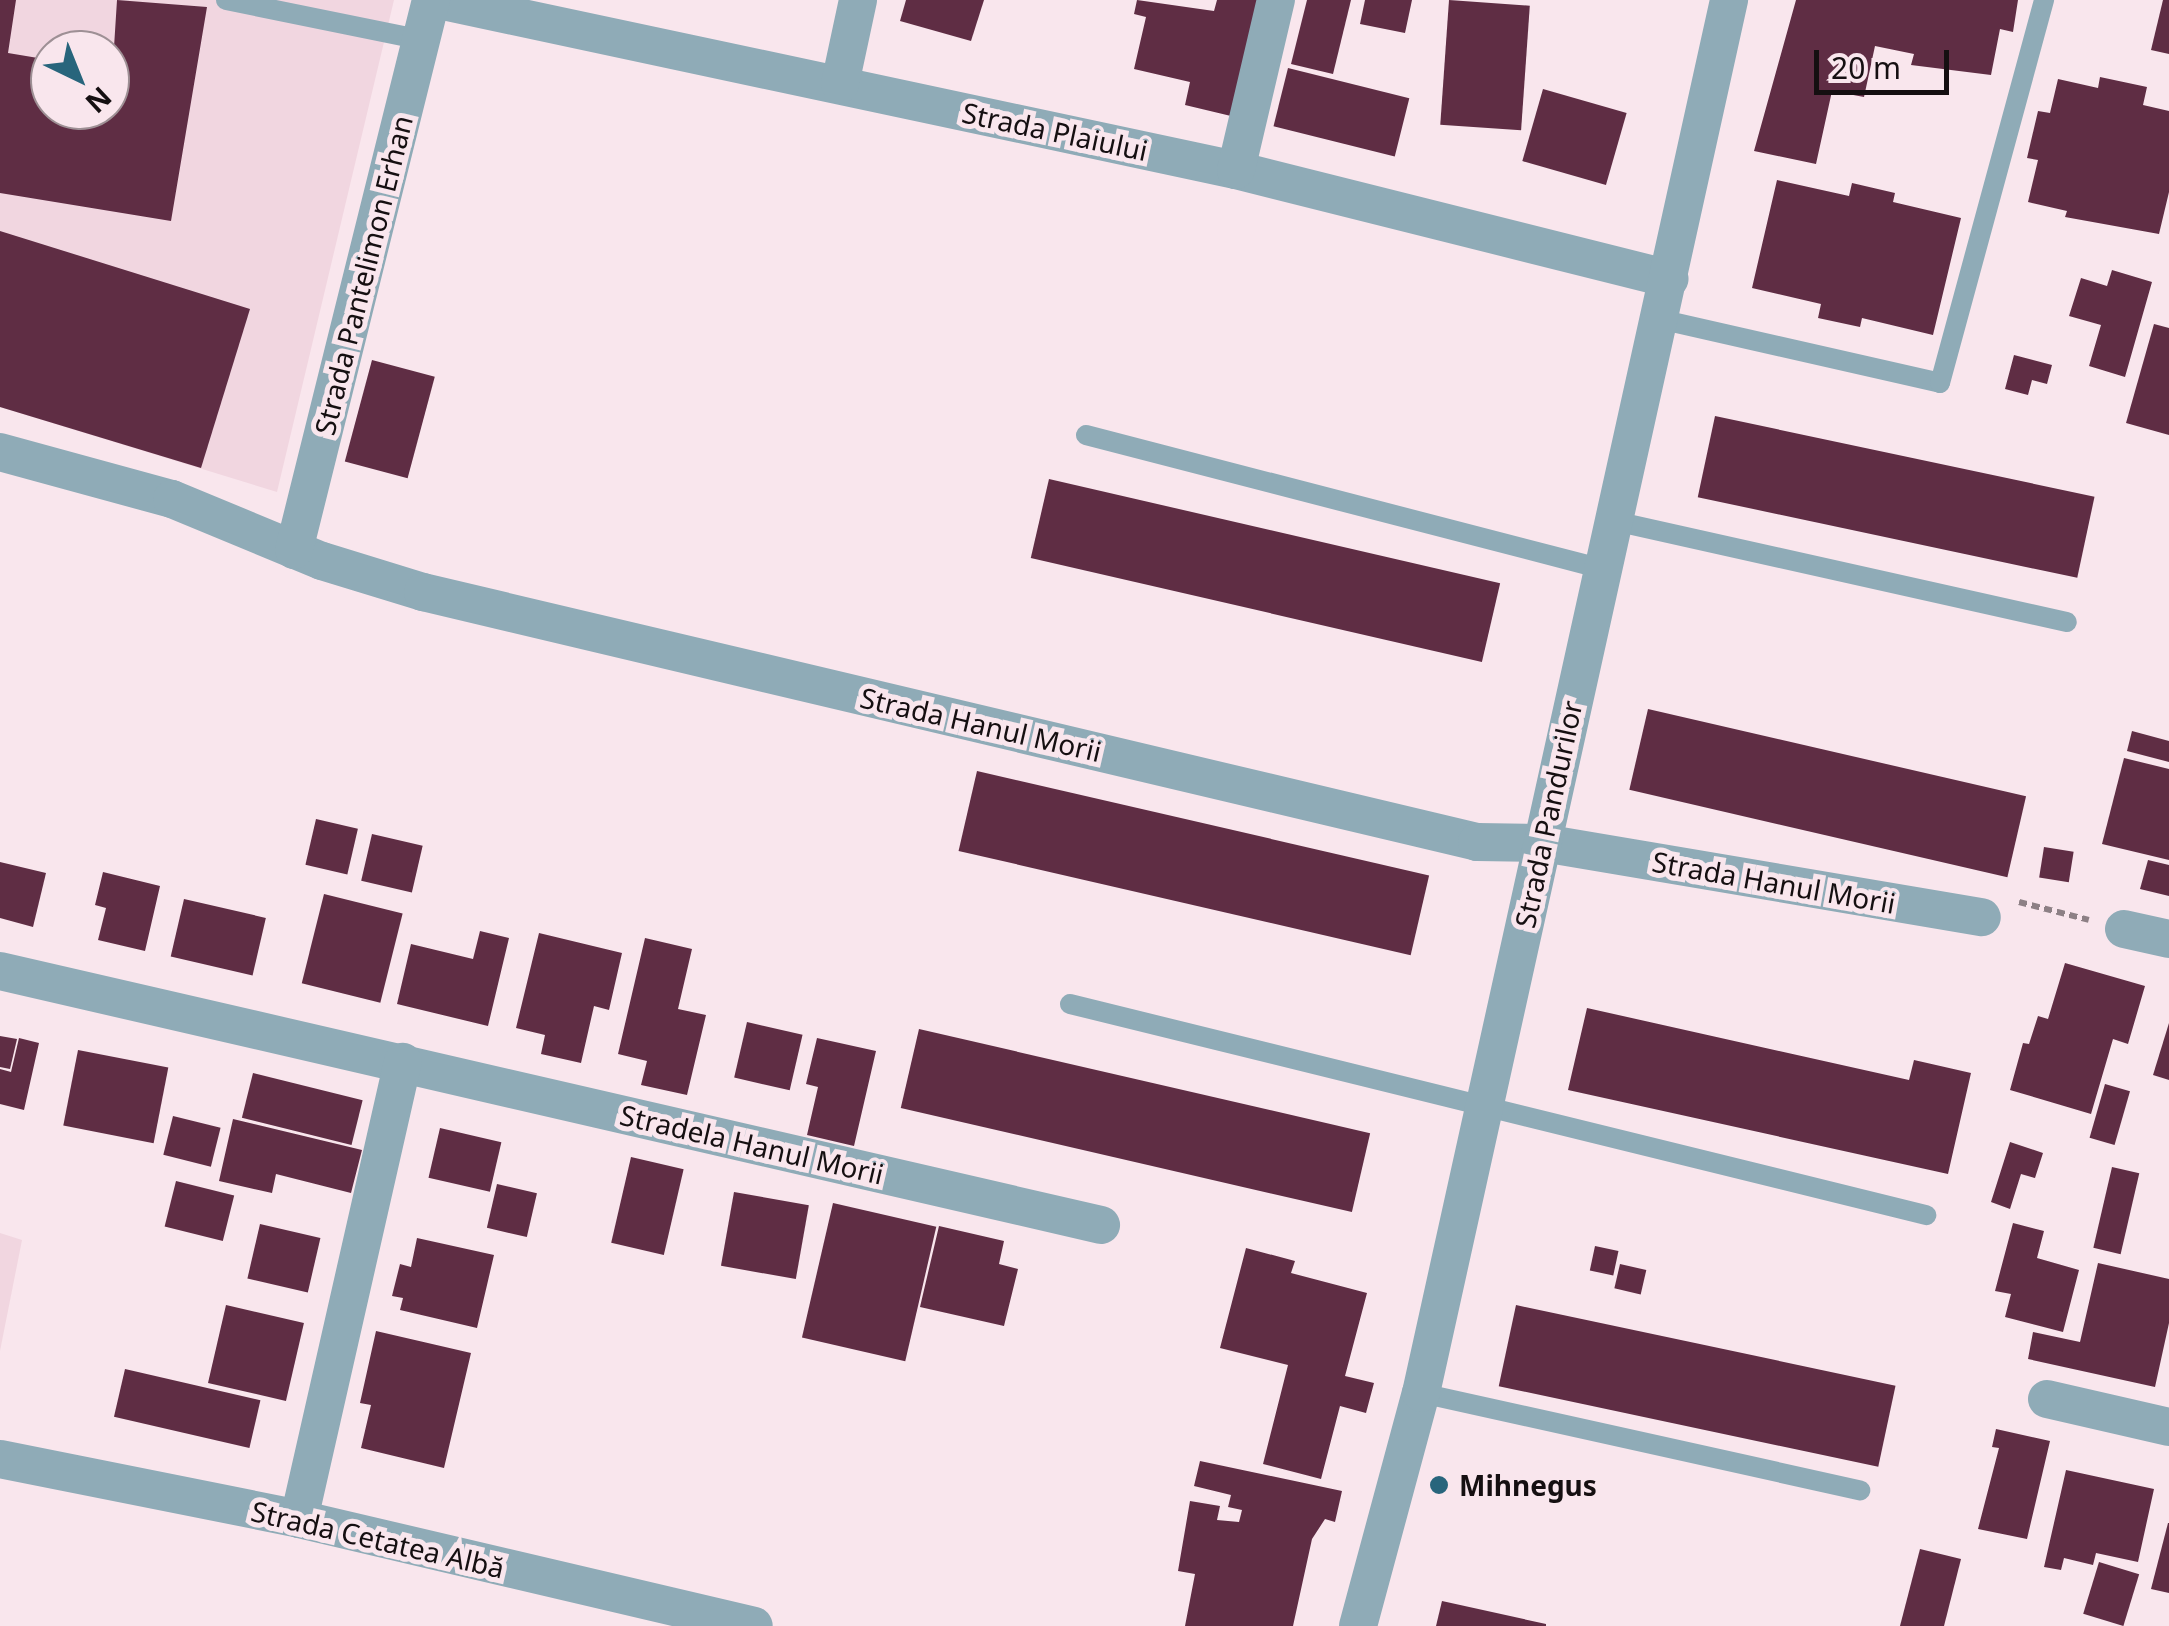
<!DOCTYPE html>
<meta charset="utf-8">
<style>
body{margin:0}
#map{position:relative;width:2169px;height:1626px;overflow:hidden;background:#f9e6ed;font-family:"Noto Sans",sans-serif}
div>[style]{position:absolute}
.built>*{inset:0;background:#f1d6e0}
.building>*{inset:0;background:#5f2d44;transform-origin:0 0}
.path>*{height:6px;margin-top:-3px;transform-origin:0;background:repeating-linear-gradient(90deg,#8d8085 0 8px,transparent 0 13px)}
.lane>*{height:20px;margin:-10px;padding:0 10px;transform-origin:10px;border-radius:10px;background:#8fabb7}
.street>*{height:38px;margin:-19px;padding:0 19px;transform-origin:19px;border-radius:19px;background:#8fabb7}
.dots>*{width:28px;height:28px;translate:-50% -50%;box-sizing:border-box;border:5px solid #f9e6ed;border-radius:50%}
span{translate:-50% -50%;white-space:nowrap;text-align:center;line-height:1.15;-webkit-text-stroke:10px #f9e6ed;paint-order:stroke}
.street-label{font-size:28px;color:#150f11}
.poi-label{font-size:28px;color:#150f11;font-weight:700}
.left{translate:0 -50%;text-align:left}
.north{position:absolute;left:30px;top:30px;width:100px;height:100px;box-sizing:border-box;background:#f9e6ed;border:2px solid #9e9095;border-radius:50%;rotate:137deg;font-size:28px;font-weight:700;line-height:40px;text-align:center;color:#150f11}
.north::after{content:'';display:block;margin:auto;width:35px;height:45px;background:#28657c;clip-path:polygon(50% 0,100% 100%,50% 72%,0 100%)}
.scale{position:absolute;left:1814px;top:50px;width:135px;height:45px;box-sizing:border-box;border:5px solid #150f11;border-top:0;padding-left:12px;font-size:30px;line-height:35px;white-space:nowrap;color:#150f11;-webkit-text-stroke:8px #f9e6ed;paint-order:stroke}
</style>
<div id="map">
<div class="built">
<div style="clip-path:polygon(evenodd,0 0,394px 0,277px 492px,0 407px,0 0,50px 50px,110px 50px,110px 110px,50px 110px,50px 50px)"></div>
<div style="clip-path:polygon(0 1233px,22px 1240px,0 1351px)"></div>
</div>
<div class="building">
<div style="clip-path:polygon(0 0,16px 0,8px 53px,50px 60px,50px 110px,110px 110px,117px 0,207px 7px,171px 221px,0 193px)"></div>
<div style="clip-path:polygon(906px 0,984px 0,971px 41px,900px 21px)"></div>
<div style="clip-path:polygon(1137px 0,1214px 11px,1217px 0,1258px 0,1231px 116px,1185px 105px,1190px 82px,1134px 69px,1146px 17px,1134px 14px)"></div>
<div style="clip-path:polygon(1307px 0,1351px 0,1333px 74px,1291px 64px)"></div>
<div style="clip-path:polygon(1365px 0,1412px 0,1405px 33px,1360px 24px)"></div>
<div style="left:1449px;top:0;width:81px;height:125px;rotate:4deg"></div>
<div style="clip-path:polygon(1796px 0,2018px 0,2013px 32px,2000px 29px,1991px 75px,1911px 65px,1914px 54px,1875px 46px,1864px 97px,1832px 91px,1816px 164px,1754px 151px)"></div>
<div style="clip-path:polygon(2163px 0,2169px 0,2169px 54px,2151px 50px)"></div>
<div style="left:1288px;top:68px;width:125px;height:60px;rotate:14deg"></div>
<div style="clip-path:polygon(2100px 77px,2147px 87px,2143px 105px,2169px 111px,2169px 192px,2159px 234px,2065px 217px,2067px 211px,2028px 202px,2038px 160px,2027px 158px,2038px 111px,2050px 113px,2058px 79px,2098px 88px)"></div>
<div style="left:1543px;top:89px;width:87px;height:75px;rotate:16deg"></div>
<div style="clip-path:polygon(1777px 180px,1849px 196px,1852px 183px,1895px 193px,1893px 202px,1961px 218px,1933px 335px,1862px 318px,1860px 327px,1818px 318px,1821px 304px,1752px 288px)"></div>
<div style="clip-path:polygon(0 231px,250px 309px,201px 468px,0 407px)"></div>
<div style="clip-path:polygon(2112px 270px,2152px 282px,2125px 377px,2089px 366px,2101px 325px,2069px 316px,2081px 278px,2107px 286px)"></div>
<div style="clip-path:polygon(2154px 324px,2169px 328px,2169px 435px,2126px 423px)"></div>
<div style="clip-path:polygon(2014px 355px,2052px 365px,2047px 384px,2032px 380px,2028px 395px,2005px 389px)"></div>
<div style="left:372px;top:360px;width:65px;height:105px;rotate:15deg"></div>
<div style="left:1715px;top:416px;width:388px;height:83px;rotate:12deg"></div>
<div style="left:1049px;top:479px;width:463px;height:81px;rotate:13deg"></div>
<div style="left:1648px;top:709px;width:388px;height:83px;rotate:13deg"></div>
<div style="clip-path:polygon(2132px 731px,2169px 741px,2169px 762px,2127px 751px)"></div>
<div style="clip-path:polygon(2124px 758px,2169px 769px,2169px 860px,2102px 844px)"></div>
<div style="left:977px;top:771px;width:464px;height:82px;rotate:13deg"></div>
<div style="left:316px;top:819px;width:43px;height:47px;rotate:13deg"></div>
<div style="left:372px;top:834px;width:52px;height:48px;rotate:13deg"></div>
<div style="left:2044px;top:847px;width:30px;height:31px;rotate:9deg"></div>
<div style="clip-path:polygon(2148px 860px,2169px 865px,2169px 896px,2140px 889px)"></div>
<div style="clip-path:polygon(0 862px,46px 873px,33px 927px,0 918px)"></div>
<div style="clip-path:polygon(103px 872px,160px 886px,145px 951px,98px 940px,106px 908px,95px 905px)"></div>
<div style="left:324px;top:894px;width:81px;height:92px;rotate:14deg"></div>
<div style="left:184px;top:899px;width:84px;height:59px;rotate:13deg"></div>
<div style="clip-path:polygon(480px 931px,509px 938px,488px 1026px,397px 1004px,411px 944px,473px 959px)"></div>
<div style="clip-path:polygon(539px 933px,622px 953px,609px 1010px,594px 1006px,581px 1063px,541px 1054px,545px 1035px,516px 1028px)"></div>
<div style="clip-path:polygon(645px 938px,692px 949px,678px 1009px,706px 1015px,687px 1095px,641px 1085px,647px 1061px,618px 1054px)"></div>
<div style="clip-path:polygon(2065px 963px,2145px 986px,2128px 1044px,2113px 1039px,2091px 1114px,2010px 1090px,2023px 1043px,2029px 1044px,2038px 1016px,2048px 1019px)"></div>
<div style="clip-path:polygon(1587px 1008px,1909px 1080px,1914px 1060px,1971px 1073px,1948px 1174px,1568px 1090px)"></div>
<div style="left:747px;top:1022px;width:57px;height:57px;rotate:13deg"></div>
<div style="clip-path:polygon(2169px 1023px,2169px 1080px,2153px 1075px)"></div>
<div style="left:919px;top:1029px;width:463px;height:81px;rotate:13deg"></div>
<div style="clip-path:polygon(0 1036px,17px 1039px,10px 1069px,0 1067px)"></div>
<div style="clip-path:polygon(19px 1038px,39px 1043px,24px 1110px,0 1104px,0 1069px,11px 1072px)"></div>
<div style="clip-path:polygon(817px 1038px,876px 1051px,854px 1146px,807px 1135px,818px 1087px,806px 1084px)"></div>
<div style="left:78px;top:1050px;width:92px;height:77px;rotate:11deg"></div>
<div style="left:253px;top:1073px;width:113px;height:46px;rotate:14deg"></div>
<div style="left:2105px;top:1084px;width:26px;height:56px;rotate:16deg"></div>
<div style="left:173px;top:1116px;width:49px;height:40px;rotate:14deg"></div>
<div style="clip-path:polygon(233px 1119px,362px 1150px,351px 1193px,276px 1174px,272px 1193px,219px 1181px)"></div>
<div style="left:440px;top:1128px;width:63px;height:51px;rotate:13deg"></div>
<div style="clip-path:polygon(2010px 1142px,2043px 1153px,2035px 1178px,2021px 1174px,2010px 1209px,1991px 1202px)"></div>
<div style="left:631px;top:1157px;width:54px;height:88px;rotate:13deg"></div>
<div style="left:2112px;top:1167px;width:28px;height:83px;rotate:13deg"></div>
<div style="left:176px;top:1181px;width:60px;height:47px;rotate:14deg"></div>
<div style="left:497px;top:1184px;width:41px;height:45px;rotate:13deg"></div>
<div style="left:734px;top:1192px;width:76px;height:75px;rotate:10deg"></div>
<div style="left:833px;top:1203px;width:106px;height:138px;rotate:13deg"></div>
<div style="clip-path:polygon(2013px 1223px,2044px 1231px,2037px 1258px,2079px 1270px,2063px 1332px,2005px 1317px,2011px 1294px,1995px 1291px)"></div>
<div style="left:260px;top:1224px;width:62px;height:56px;rotate:13deg"></div>
<div style="clip-path:polygon(939px 1226px,1004px 1241px,999px 1264px,1018px 1269px,1004px 1326px,920px 1307px)"></div>
<div style="clip-path:polygon(417px 1238px,494px 1255px,477px 1328px,400px 1310px,403px 1298px,392px 1296px,400px 1264px,411px 1267px)"></div>
<div style="left:1595px;top:1246px;width:24px;height:25px;rotate:12deg"></div>
<div style="clip-path:polygon(1246px 1248px,1295px 1261px,1291px 1273px,1367px 1293px,1345px 1376px,1374px 1383px,1366px 1413px,1340px 1406px,1321px 1479px,1263px 1464px,1288px 1365px,1220px 1348px)"></div>
<div style="clip-path:polygon(2098px 1263px,2169px 1279px,2169px 1323px,2155px 1387px,2028px 1359px,2033px 1332px,2080px 1342px)"></div>
<div style="left:1620px;top:1264px;width:27px;height:25px;rotate:13deg"></div>
<div style="left:226px;top:1305px;width:80px;height:80px;rotate:13deg"></div>
<div style="left:1516px;top:1305px;width:388px;height:83px;rotate:12deg"></div>
<div style="clip-path:polygon(376px 1331px,471px 1353px,444px 1468px,361px 1448px,371px 1405px,360px 1403px)"></div>
<div style="left:125px;top:1369px;width:139px;height:49px;rotate:13deg"></div>
<div style="clip-path:polygon(1996px 1429px,2050px 1441px,2027px 1539px,1978px 1529px,1999px 1448px,1992px 1447px)"></div>
<div style="clip-path:polygon(1200px 1461px,1342px 1491px,1335px 1522px,1325px 1519px,1312px 1539px,1293px 1626px,1185px 1626px,1195px 1574px,1178px 1571px,1190px 1501px,1220px 1506px,1217px 1520px,1239px 1522px,1242px 1510px,1228px 1507px,1231px 1495px,1194px 1486px)"></div>
<div style="clip-path:polygon(2066px 1470px,2154px 1489px,2138px 1562px,2096px 1553px,2093px 1565px,2064px 1558px,2061px 1570px,2044px 1567px)"></div>
<div style="clip-path:polygon(2168px 1523px,2169px 1523px,2169px 1593px,2151px 1589px)"></div>
<div style="clip-path:polygon(1920px 1549px,1961px 1559px,1944px 1626px,1900px 1626px)"></div>
<div style="left:2099px;top:1562px;width:42px;height:54px;rotate:17deg"></div>
<div style="clip-path:polygon(1442px 1601px,1546px 1624px,1546px 1626px,1436px 1626px)"></div>
</div>
<div class="path">
<div style="left:2019px;top:902px;width:72px;rotate:14.4deg"></div>
</div>
<div class="lane">
<div style="left:226px;top:0;width:200px;rotate:11.5deg"></div>
<div style="left:1659px;top:319px;width:288px;rotate:12.8deg"></div>
<div style="left:1940px;top:383px;width:397px;rotate:-74.8deg"></div>
<div style="left:1086px;top:435px;width:530px;rotate:14.53deg"></div>
<div style="left:1610px;top:520px;width:468px;rotate:12.6deg"></div>
<div style="left:1070px;top:1004px;width:882px;rotate:13.85deg"></div>
<div style="left:1421px;top:1393px;width:450px;rotate:12.5deg"></div>
</div>
<div class="street">
<div style="left:438px;top:0;width:816px;rotate:12.03deg"></div>
<div style="left:1236px;top:170px;width:447px;rotate:14.1deg"></div>
<div style="left:840px;top:84px;width:86px;rotate:-77.9deg"></div>
<div style="left:1236px;top:170px;width:175px;rotate:-76.8deg"></div>
<div style="left:0;top:452px;width:178px;rotate:15.3deg"></div>
<div style="left:172px;top:499px;width:162px;rotate:22.5deg"></div>
<div style="left:322px;top:561px;width:106px;rotate:17.1deg"></div>
<div style="left:423px;top:592px;width:1083px;rotate:13.34deg"></div>
<div style="left:1477px;top:842px;width:66px;rotate:0.9deg"></div>
<div style="left:1543px;top:843px;width:445px;rotate:9.6deg"></div>
<div style="left:294px;top:550px;width:567px;rotate:-76.01deg"></div>
<div style="left:2124px;top:929px;width:46px;rotate:12.5deg"></div>
<div style="left:0;top:971px;width:1130px;rotate:12.99deg"></div>
<div style="left:2047px;top:1399px;width:125px;rotate:12.9deg"></div>
<div style="left:0;top:1459px;width:305px;rotate:11.3deg"></div>
<div style="left:299px;top:1519px;width:467px;rotate:13.2deg"></div>
<div style="left:299px;top:1519px;width:469px;rotate:-77.2deg"></div>
<div style="left:1358px;top:1626px;width:241px;rotate:-74.9deg"></div>
<div style="left:1421px;top:1393px;width:1427px;rotate:-77.53deg"></div>
</div>
<div class="dots">
<div style="left:1439px;top:1485px;background:#28657c"></div>
</div>
<div class="street-label">
<span style="left:1055px;top:131px;rotate:12deg">Strada Plaiului</span>
<span style="left:363px;top:275px;rotate:-76deg">Strada Pantelimon Erhan</span>
<span style="left:981px;top:724px;rotate:13deg">Strada Hanul Morii</span>
<span style="left:1548px;top:814px;rotate:-78deg">Strada Pandurilor</span>
<span style="left:1774px;top:882px;rotate:10deg">Strada Hanul Morii</span>
<span style="left:752px;top:1144px;rotate:13deg">Stradela Hanul Morii</span>
<span style="left:378px;top:1539px;rotate:13deg">Strada Cetatea Albă</span>
</div>
<div class="poi-label">
<span class="left" style="left:1459px;top:1485px">Mihnegus</span>
</div>
<div class="north">N</div>
<div class="scale">20 m</div>
</div>
